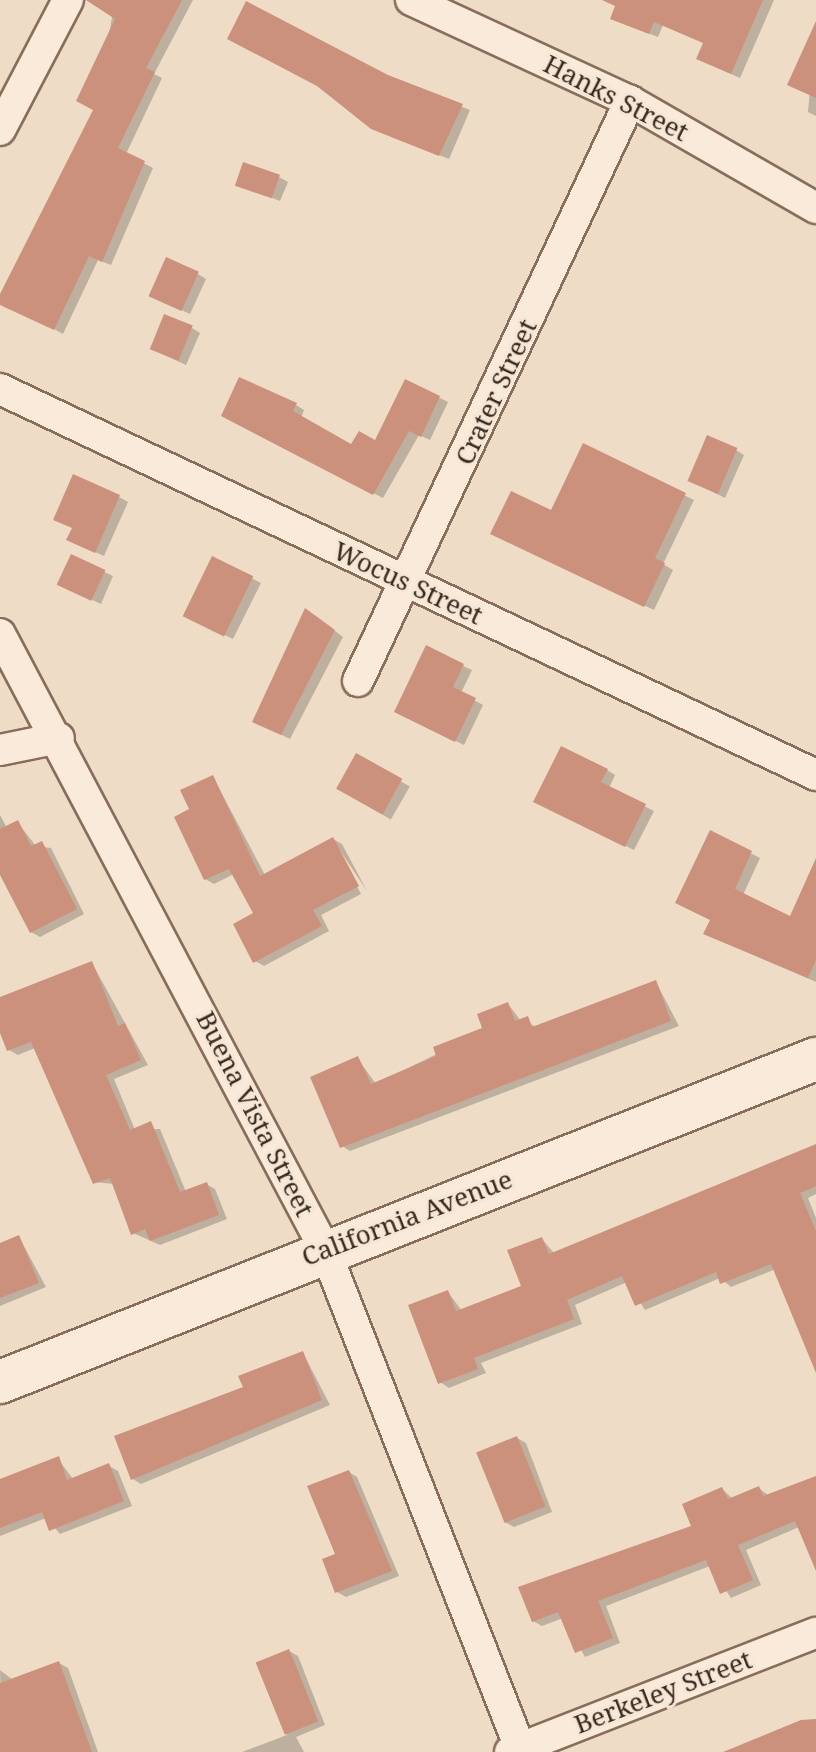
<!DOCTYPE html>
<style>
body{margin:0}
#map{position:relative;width:816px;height:1752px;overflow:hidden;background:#eedcc6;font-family:"Noto Serif",serif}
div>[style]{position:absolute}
.shadow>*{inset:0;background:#0003;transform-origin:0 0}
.building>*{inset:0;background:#cc917c;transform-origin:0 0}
.roads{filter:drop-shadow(2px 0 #896d5c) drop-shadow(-2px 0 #896d5c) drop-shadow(0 2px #896d5c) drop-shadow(0 -2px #896d5c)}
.street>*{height:30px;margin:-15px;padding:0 15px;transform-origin:15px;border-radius:15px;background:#f9eada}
.secondary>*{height:42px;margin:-21px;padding:0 21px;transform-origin:21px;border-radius:21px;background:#f9eada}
span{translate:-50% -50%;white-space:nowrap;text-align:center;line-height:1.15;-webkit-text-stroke:6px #f5e7d6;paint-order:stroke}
.street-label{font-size:26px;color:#3a281f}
</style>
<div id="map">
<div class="shadow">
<div style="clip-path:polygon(115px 0,193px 0,154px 74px,162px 78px,126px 154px,153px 168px,111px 265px,98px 260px,63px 334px,0 299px,96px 109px)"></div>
<div style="clip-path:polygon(615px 0,774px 0,740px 78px,707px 63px,705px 43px,663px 25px,658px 37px,622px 23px)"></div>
<div style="clip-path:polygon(816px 25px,816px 116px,808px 112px)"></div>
<div style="clip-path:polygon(387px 77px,470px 110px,449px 159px,382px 133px,320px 86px)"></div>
<div style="clip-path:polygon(279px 177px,288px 182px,280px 201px,238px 185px)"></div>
<div style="clip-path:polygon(198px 274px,206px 279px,190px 314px,160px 300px)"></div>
<div style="clip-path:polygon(192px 328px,200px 333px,186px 365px,160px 353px)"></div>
<div style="clip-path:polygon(406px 381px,448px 402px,430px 440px,419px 435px,383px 498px,232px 421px,296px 405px,304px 410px,301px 418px,352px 447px,376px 443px)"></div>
<div style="clip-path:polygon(584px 446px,694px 500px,663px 564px,673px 570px,654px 610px,501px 538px,552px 512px)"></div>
<div style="clip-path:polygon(736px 450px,744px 455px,725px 498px,697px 484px)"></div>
<div style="clip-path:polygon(119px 497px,128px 502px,104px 556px,77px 544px)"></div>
<div style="clip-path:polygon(72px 557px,113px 576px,101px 604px,68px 589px)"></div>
<div style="clip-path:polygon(213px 559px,261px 583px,233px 639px,194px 620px)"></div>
<div style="clip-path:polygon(314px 615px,343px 637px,290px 739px,263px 726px)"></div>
<div style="clip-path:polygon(463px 666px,472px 670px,461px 693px,483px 705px,464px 745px,405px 716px)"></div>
<div style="left:357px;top:756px;width:61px;height:38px;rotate:30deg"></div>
<div style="clip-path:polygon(607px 770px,615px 775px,609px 788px,654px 811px,634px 850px,544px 806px)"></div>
<div style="clip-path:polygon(213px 777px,265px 875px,333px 839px,342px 844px,367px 891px,335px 843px,361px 894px,321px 915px,329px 931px,264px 966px,255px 961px,256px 914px,234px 874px,214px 884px,205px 879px,192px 810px)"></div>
<div style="clip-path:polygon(0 815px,7px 828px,18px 823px,36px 846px,51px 848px,84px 914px,40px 937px,31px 932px,0 871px)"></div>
<div style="clip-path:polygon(711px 833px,760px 858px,743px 895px,791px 919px,816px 863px,816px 982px,714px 938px)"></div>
<div style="clip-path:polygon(92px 963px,148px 1065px,114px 1079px,135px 1130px,160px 1129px,186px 1192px,206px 1184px,215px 1189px,227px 1219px,160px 1245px,133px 1233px,114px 1184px,94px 1182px,35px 1048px,18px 1055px,9px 1050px,0 1027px,0 999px)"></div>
<div style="clip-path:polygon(656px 982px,679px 1026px,350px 1151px,342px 1146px,358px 1059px,376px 1084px,485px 1030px,508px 1004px,521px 1021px,538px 1027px)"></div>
<div style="clip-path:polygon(816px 1148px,816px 1194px,808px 1198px,816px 1218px,816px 1372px,776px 1269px,731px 1287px,720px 1278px,645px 1310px,627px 1282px,575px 1305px,582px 1324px,481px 1363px,486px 1373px,449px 1388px,440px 1382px,448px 1292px,462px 1311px,523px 1287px,542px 1239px,554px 1253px)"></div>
<div style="clip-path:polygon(19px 1237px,46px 1287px,0 1306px,0 1245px)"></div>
<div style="clip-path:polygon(303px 1353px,330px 1405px,141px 1484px,133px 1479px,245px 1388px)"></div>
<div style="clip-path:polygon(517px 1438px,526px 1443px,552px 1512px,514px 1527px,505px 1522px)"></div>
<div style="clip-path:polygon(58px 1459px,73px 1479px,109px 1466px,118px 1471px,132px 1506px,60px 1534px,46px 1518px,0 1536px,0 1481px)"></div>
<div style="clip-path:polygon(349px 1472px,357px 1477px,399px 1576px,346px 1597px,337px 1592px,337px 1555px)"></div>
<div style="clip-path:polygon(816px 1478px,816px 1560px,799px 1527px,746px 1550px,761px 1585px,731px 1598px,710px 1566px,606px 1606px,620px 1643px,585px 1657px,563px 1618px,542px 1626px,533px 1621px,694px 1527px,722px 1489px,733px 1499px,759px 1488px,769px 1496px)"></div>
<div style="clip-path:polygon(289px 1651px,298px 1656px,325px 1725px,296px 1737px,304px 1752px,242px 1752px,287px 1735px)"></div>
<div style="clip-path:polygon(59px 1663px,68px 1668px,98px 1752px,2px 1752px,0 1670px,13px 1680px)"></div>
</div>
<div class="building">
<div style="clip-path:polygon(86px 0,182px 0,146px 68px,155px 72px,118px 148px,145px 161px,102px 262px,89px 256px,54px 330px,0 305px,0 294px,93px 110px,76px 101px,115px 19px)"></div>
<div style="clip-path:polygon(602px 0,763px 0,731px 74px,696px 59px,703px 43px,654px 22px,649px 34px,610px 19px,615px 6px)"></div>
<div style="clip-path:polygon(246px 1px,388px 75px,463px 104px,439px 156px,371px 129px,317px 86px,227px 39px)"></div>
<div style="clip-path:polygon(816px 21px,816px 98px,787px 85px)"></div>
<div style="left:243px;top:162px;width:39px;height:25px;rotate:19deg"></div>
<div style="left:166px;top:257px;width:36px;height:43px;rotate:24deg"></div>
<div style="left:164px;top:314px;width:31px;height:38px;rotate:22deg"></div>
<div style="clip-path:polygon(239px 377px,297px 403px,293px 411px,351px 444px,359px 431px,375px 440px,405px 379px,440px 396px,421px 437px,409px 431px,373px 495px,221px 416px)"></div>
<div style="left:707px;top:435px;width:33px;height:50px;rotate:23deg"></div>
<div style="clip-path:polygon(583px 443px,686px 493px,655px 558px,665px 563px,644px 607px,490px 534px,511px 491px,551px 510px)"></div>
<div style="clip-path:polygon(73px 474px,120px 495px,95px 553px,66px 540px,72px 528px,53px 520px)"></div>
<div style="left:71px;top:554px;width:38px;height:34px;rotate:25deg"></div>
<div style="left:212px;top:556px;width:46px;height:67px;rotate:26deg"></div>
<div style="clip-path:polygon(305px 608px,335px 630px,281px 735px,252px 722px)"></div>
<div style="clip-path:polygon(426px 645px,464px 664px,453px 687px,476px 698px,455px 742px,394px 712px)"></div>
<div style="clip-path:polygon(561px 746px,608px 769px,601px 782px,646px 804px,625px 847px,533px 802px)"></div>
<div style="left:356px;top:753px;width:53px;height:41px;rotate:29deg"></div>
<div style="clip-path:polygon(213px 775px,260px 876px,333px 837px,359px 886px,313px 910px,322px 926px,253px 963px,233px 924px,253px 913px,229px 869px,204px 880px,174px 817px,189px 809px,180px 790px)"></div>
<div style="clip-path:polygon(18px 820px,31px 846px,42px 841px,77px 909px,30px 933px,0 875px,0 829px)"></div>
<div style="clip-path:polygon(710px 830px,752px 851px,735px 889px,790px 916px,816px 858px,816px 960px,808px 978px,703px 934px,710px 920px,675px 903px)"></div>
<div style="clip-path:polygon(92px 961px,118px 1026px,125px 1023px,141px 1060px,106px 1075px,130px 1130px,151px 1121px,180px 1192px,207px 1182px,219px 1215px,150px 1241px,145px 1229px,131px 1235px,110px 1178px,93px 1184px,31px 1042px,7px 1051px,0 1033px,0 997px)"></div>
<div style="clip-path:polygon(656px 980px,671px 1021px,340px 1148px,310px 1077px,358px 1056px,371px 1084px,436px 1056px,433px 1047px,482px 1028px,477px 1014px,508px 1002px,515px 1021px,528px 1016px,532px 1027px)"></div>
<div style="clip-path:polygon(816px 1144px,816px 1186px,800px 1193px,816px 1231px,816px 1373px,771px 1264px,720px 1284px,716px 1272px,635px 1306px,622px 1276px,567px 1300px,574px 1319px,474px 1358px,478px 1369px,438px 1384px,408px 1305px,448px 1290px,456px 1311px,521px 1286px,507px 1250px,542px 1237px,549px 1254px)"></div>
<div style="clip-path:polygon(19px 1235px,39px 1283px,0 1298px,0 1243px)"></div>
<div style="clip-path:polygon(303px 1351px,322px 1400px,131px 1480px,114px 1436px,243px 1387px,238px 1376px)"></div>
<div style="left:517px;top:1436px;width:76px;height:44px;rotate:68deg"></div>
<div style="clip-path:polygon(59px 1456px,67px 1480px,109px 1463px,124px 1501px,49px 1531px,42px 1512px,0 1528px,0 1479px)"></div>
<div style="clip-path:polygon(349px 1470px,392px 1571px,335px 1593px,322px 1559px,335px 1554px,307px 1486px)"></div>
<div style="clip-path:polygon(816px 1476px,816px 1571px,795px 1521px,738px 1545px,753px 1580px,720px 1594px,706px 1560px,598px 1601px,613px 1638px,575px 1653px,558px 1612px,532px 1622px,518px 1587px,691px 1526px,682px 1504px,722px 1487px,728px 1499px,759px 1486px,763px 1496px)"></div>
<div style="left:289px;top:1649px;width:78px;height:36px;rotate:68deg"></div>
<div style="clip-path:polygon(59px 1661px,92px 1752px,0 1752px,0 1683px)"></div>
<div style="clip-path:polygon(816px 1719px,816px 1752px,723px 1752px,801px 1720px)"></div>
</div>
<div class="roads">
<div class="street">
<div style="left:411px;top:0;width:241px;rotate:24.8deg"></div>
<div style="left:630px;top:101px;width:215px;rotate:29.9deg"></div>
<div style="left:0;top:130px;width:147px;rotate:-62.4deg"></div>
<div style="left:0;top:389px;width:903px;rotate:25.32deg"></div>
<div style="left:0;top:634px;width:696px;rotate:62.18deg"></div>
<div style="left:325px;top:1250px;width:535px;rotate:68.62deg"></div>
<div style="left:358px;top:681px;width:641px;rotate:-64.88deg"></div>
<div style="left:0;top:750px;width:60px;rotate:-11.5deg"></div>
<div style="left:510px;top:1752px;width:328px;rotate:-21.3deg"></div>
</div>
<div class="secondary">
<div style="left:0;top:1382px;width:878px;rotate:-21.6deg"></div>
</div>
</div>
<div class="street-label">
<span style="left:616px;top:98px;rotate:27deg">Hanks Street</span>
<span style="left:496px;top:392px;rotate:-65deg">Crater Street</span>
<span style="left:408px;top:583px;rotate:25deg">Wocus Street</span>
<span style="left:255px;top:1114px;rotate:63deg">Buena Vista Street</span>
<span style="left:407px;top:1218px;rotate:-21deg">California Avenue</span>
<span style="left:663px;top:1692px;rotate:-21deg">Berkeley Street</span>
</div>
</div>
